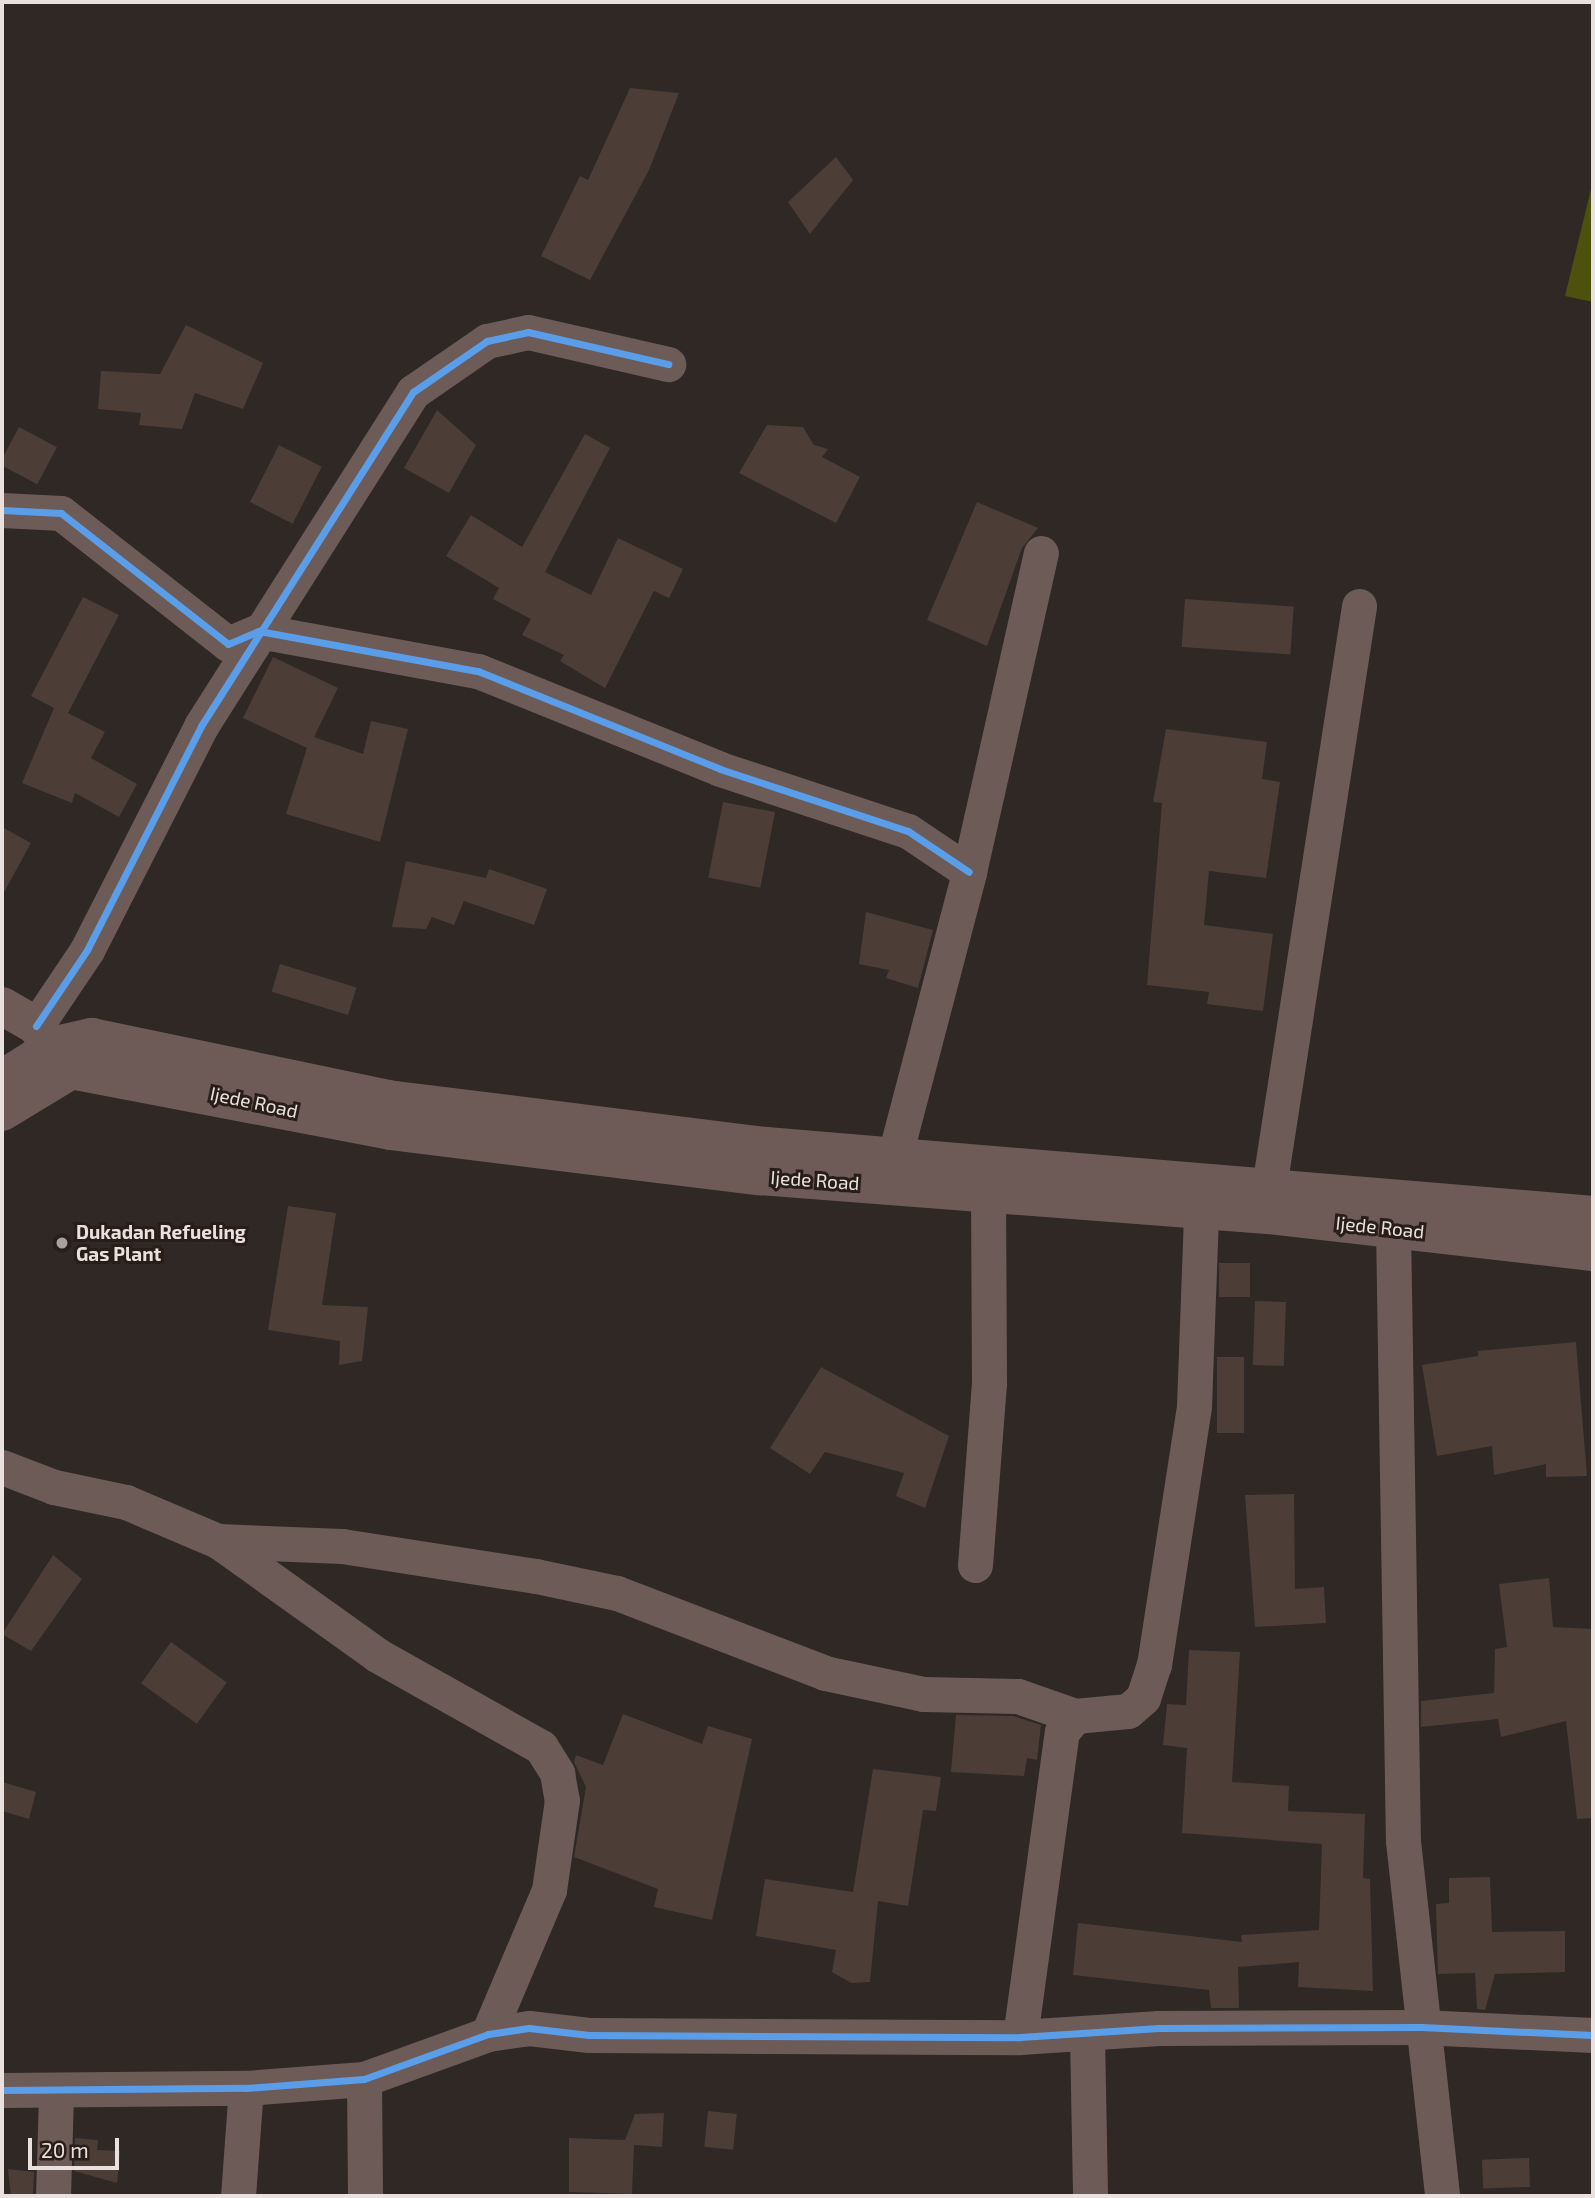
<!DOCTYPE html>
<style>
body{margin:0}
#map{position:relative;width:1595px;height:2198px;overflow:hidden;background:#2f2825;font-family:"Exo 2",sans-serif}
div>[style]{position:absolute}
.green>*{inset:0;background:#4c520e}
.building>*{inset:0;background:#4c3d37;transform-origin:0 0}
.minor>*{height:35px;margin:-17.5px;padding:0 17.5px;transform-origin:17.5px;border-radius:17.5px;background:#6d5b58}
.major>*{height:38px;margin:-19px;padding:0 19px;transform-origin:19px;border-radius:19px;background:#6e5b58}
.cycleway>*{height:7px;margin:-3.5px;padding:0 3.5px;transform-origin:3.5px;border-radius:3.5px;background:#5a9eea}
.dots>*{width:19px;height:19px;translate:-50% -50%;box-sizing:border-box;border:4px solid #291d18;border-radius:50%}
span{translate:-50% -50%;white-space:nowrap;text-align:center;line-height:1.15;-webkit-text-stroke:6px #291d18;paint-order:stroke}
.street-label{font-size:19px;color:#eae1de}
.poi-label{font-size:19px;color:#eae1de;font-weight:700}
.left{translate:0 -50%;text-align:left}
.frame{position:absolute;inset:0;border:4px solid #eae1de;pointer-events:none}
.scale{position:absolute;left:28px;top:2138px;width:91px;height:32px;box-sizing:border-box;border:4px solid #eae1de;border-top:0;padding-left:9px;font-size:21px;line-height:24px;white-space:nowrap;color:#eae1de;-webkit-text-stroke:5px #291d18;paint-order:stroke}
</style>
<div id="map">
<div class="green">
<div style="clip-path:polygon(1593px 181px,1593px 302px,1565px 296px)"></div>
</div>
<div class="building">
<div style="clip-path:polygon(630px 88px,679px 93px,649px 170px,590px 280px,541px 256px,580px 176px,588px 180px)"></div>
<div style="clip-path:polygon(836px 157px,853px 180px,810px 234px,788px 202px)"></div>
<div style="clip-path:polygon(186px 325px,263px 363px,243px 409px,195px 393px,182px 429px,139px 425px,141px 413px,98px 409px,101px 371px,160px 374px)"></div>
<div style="clip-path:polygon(437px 410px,476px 445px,449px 493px,404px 468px)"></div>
<div style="clip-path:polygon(767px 425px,803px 427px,814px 445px,828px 449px,822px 457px,860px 477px,836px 523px,739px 473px)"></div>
<div style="left:19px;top:427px;width:43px;height:42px;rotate:28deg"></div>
<div style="clip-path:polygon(585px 434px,610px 448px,545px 572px,591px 595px,618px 538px,683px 569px,669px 598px,654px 591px,605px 688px,560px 661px,564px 655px,522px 635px,531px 619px,493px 599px,499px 588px,446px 556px,471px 515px,522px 547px)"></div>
<div style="left:279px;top:445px;width:48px;height:64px;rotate:27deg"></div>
<div style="clip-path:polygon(977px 502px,1038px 528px,1022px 548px,987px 646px,927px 620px)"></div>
<div style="clip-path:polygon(83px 597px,119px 615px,68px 713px,105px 732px,91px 758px,137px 784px,119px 817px,75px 793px,72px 803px,22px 783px,54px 708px,31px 696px)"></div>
<div style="left:1185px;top:599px;width:109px;height:48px;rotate:4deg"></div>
<div style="clip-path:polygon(273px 657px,338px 688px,314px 737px,363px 754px,371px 721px,408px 729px,380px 842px,286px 814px,307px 748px,243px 718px)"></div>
<div style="clip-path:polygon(1166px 729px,1267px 742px,1262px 779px,1280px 782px,1266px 878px,1209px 871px,1204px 925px,1273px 934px,1263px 1011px,1207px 1004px,1209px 992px,1147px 985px,1162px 803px,1153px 802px)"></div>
<div style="left:723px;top:802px;width:53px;height:77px;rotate:11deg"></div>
<div style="clip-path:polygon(2px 827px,31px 843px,2px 896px)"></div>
<div style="clip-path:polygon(406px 861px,486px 878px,489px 869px,547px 889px,534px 925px,464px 901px,454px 925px,432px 917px,426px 929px,392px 927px)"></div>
<div style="clip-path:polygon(866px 912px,933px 930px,918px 988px,886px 978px,889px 970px,859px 964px)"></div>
<div style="left:280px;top:964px;width:80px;height:29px;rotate:17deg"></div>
<div style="clip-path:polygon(288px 1206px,336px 1213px,322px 1305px,368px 1307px,362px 1361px,339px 1365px,340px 1341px,268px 1330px)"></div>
<div style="left:1250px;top:1263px;width:34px;height:31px;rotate:90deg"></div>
<div style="left:1255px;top:1301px;width:31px;height:64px;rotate:2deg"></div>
<div style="clip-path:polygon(1576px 1342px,1587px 1476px,1546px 1477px,1546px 1464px,1494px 1475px,1492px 1446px,1437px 1456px,1422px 1365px,1478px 1356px,1478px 1351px)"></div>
<div style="left:1217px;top:1357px;width:27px;height:76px"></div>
<div style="clip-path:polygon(821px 1367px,949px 1436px,925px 1508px,896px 1496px,904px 1473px,825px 1452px,810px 1474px,770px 1448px)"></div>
<div style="clip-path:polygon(1294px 1494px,1295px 1589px,1324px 1587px,1326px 1623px,1255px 1627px,1245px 1495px)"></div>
<div style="clip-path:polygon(53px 1555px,82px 1579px,31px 1651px,2px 1634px)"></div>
<div style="clip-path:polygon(1549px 1578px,1553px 1627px,1593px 1629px,1593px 1818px,1577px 1819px,1566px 1721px,1501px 1737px,1498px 1719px,1421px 1727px,1421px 1701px,1494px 1693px,1495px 1649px,1507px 1647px,1499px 1584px)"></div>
<div style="left:171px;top:1642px;width:69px;height:51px;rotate:36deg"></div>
<div style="clip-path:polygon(1189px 1650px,1240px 1652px,1232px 1782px,1289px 1786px,1288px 1811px,1365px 1814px,1363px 1878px,1370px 1879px,1373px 1991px,1298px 1987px,1299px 1962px,1238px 1967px,1239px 2008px,1211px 2008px,1209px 1990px,1073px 1975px,1078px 1923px,1242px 1942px,1241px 1935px,1319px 1930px,1322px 1844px,1182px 1833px,1187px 1748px,1163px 1745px,1167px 1704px,1186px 1705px)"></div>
<div style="clip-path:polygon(623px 1714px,702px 1744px,708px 1726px,752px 1739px,712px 1920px,654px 1907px,658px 1889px,574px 1857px,586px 1787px,574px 1762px,576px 1755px,603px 1765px)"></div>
<div style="clip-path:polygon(956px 1715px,1013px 1716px,1041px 1725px,1037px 1760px,1027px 1758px,1024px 1776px,951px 1772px)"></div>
<div style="clip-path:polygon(873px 1769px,941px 1777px,936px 1811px,923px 1810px,908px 1906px,878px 1901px,870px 1982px,851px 1983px,832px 1972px,836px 1950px,756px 1936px,765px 1879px,853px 1892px)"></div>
<div style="clip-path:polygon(2px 1782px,36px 1792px,29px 1819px,2px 1811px)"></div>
<div style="clip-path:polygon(1490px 1877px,1492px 1932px,1565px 1931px,1565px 1972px,1495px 1974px,1485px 2010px,1477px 2009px,1475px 1973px,1438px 1974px,1436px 1904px,1449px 1903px,1449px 1878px)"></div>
<div style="left:708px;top:2111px;width:29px;height:36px;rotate:6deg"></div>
<div style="clip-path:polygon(664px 2113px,662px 2147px,634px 2145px,632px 2194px,569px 2192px,569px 2138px,625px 2140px,635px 2114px)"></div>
<div style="clip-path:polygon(75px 2138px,98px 2140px,97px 2150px,120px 2151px,117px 2183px,74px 2171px)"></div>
<div style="left:1529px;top:2158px;width:29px;height:47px;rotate:88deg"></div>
<div style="clip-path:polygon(8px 2169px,34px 2172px,33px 2196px,11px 2196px)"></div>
</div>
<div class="minor">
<div style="left:2px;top:510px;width:59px;rotate:2.9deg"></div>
<div style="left:61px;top:513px;width:212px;rotate:38.1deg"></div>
<div style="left:228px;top:644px;width:34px;rotate:-23deg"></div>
<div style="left:259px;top:631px;width:223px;rotate:10.4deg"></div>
<div style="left:478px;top:671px;width:261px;rotate:22deg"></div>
<div style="left:720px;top:769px;width:198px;rotate:18.3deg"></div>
<div style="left:908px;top:831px;width:73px;rotate:33.9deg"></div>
<div style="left:36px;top:1026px;width:92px;rotate:-56.1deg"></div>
<div style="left:87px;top:950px;width:251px;rotate:-63deg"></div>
<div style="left:201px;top:726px;width:396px;rotate:-57.6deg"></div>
<div style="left:413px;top:392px;width:90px;rotate:-34.6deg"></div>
<div style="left:487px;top:341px;width:42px;rotate:-12.4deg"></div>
<div style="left:528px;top:332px;width:144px;rotate:12.9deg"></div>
<div style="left:895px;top:1155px;width:293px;rotate:-75.3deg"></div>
<div style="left:969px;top:872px;width:327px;rotate:-77.3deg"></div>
<div style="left:1269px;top:1187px;width:588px;rotate:-81.19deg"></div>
<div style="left:1393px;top:1228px;width:613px;rotate:89.07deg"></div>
<div style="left:1403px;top:1841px;width:357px;rotate:83.7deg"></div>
<div style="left:2px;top:1467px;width:56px;rotate:21deg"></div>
<div style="left:54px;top:1487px;width:74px;rotate:11.8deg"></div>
<div style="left:126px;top:1502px;width:100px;rotate:23deg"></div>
<div style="left:218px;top:1541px;width:196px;rotate:35.6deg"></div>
<div style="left:377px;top:1655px;width:188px;rotate:29.3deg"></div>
<div style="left:541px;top:1747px;width:31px;rotate:58deg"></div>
<div style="left:557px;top:1773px;width:27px;rotate:80deg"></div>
<div style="left:562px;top:1800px;width:91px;rotate:98.2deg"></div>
<div style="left:549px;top:1890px;width:156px;rotate:113deg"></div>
<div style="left:218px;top:1541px;width:124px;rotate:2.3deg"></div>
<div style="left:342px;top:1546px;width:196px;rotate:8.8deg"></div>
<div style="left:536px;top:1576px;width:83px;rotate:11.9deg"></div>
<div style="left:617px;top:1593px;width:223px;rotate:21deg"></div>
<div style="left:825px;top:1673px;width:100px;rotate:12.1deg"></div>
<div style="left:923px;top:1694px;width:95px;rotate:1.2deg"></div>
<div style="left:1018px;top:1696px;width:60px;rotate:19.3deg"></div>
<div style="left:975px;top:1565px;width:183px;rotate:-85.6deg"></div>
<div style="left:989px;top:1383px;width:216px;rotate:-90.3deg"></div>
<div style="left:1087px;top:2036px;width:160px;rotate:88.9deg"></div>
<div style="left:1020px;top:2037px;width:308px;rotate:-82.2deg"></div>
<div style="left:1062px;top:1732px;width:21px;rotate:-51deg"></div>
<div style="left:1075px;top:1716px;width:53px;rotate:-5.4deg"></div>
<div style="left:1128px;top:1711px;width:20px;rotate:-41deg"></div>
<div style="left:1143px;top:1698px;width:35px;rotate:-72deg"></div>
<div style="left:1154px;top:1665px;width:262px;rotate:-81.2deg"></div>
<div style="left:1194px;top:1406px;width:192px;rotate:-87.9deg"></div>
<div style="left:364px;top:2079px;width:117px;rotate:89.5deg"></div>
<div style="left:2px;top:2090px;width:244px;rotate:-0.5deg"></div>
<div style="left:246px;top:2088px;width:118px;rotate:-4.4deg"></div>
<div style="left:364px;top:2079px;width:132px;rotate:-19.9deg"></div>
<div style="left:488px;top:2034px;width:41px;rotate:-8.3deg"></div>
<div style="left:529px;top:2028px;width:60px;rotate:6.7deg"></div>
<div style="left:589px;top:2035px;width:431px;rotate:0.3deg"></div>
<div style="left:1020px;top:2037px;width:139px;rotate:-3.7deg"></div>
<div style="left:1159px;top:2028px;width:262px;rotate:-0.2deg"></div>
<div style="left:1421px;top:2027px;width:172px;rotate:2.7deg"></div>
<div style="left:53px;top:2196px;width:103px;rotate:-88.3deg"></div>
<div style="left:238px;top:2196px;width:108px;rotate:-85.8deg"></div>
</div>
<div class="major">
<div style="left:2px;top:1006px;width:39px;rotate:30deg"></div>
<div style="left:36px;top:1026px;width:53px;rotate:51.2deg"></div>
<div style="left:71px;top:1070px;width:325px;rotate:10.8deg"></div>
<div style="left:390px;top:1131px;width:372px;rotate:7deg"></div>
<div style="left:759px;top:1176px;width:510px;rotate:4.38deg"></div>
<div style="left:1268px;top:1215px;width:327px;rotate:6.5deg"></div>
<div style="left:2px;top:1079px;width:64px;rotate:-32.2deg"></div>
<div style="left:56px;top:1045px;width:37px;rotate:-13deg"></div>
<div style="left:92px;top:1037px;width:302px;rotate:11.8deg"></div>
<div style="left:388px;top:1099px;width:370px;rotate:7.1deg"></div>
<div style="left:755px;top:1145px;width:841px;rotate:4.77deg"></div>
<div style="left:2px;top:1112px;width:81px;rotate:-31.3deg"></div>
</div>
<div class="cycleway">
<div style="left:2px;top:510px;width:59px;rotate:2.9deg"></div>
<div style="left:61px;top:513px;width:212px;rotate:38.1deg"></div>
<div style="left:228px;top:644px;width:34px;rotate:-23deg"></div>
<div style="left:259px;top:631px;width:223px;rotate:10.4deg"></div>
<div style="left:478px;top:671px;width:261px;rotate:22deg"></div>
<div style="left:720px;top:769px;width:198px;rotate:18.3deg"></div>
<div style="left:908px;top:831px;width:73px;rotate:33.9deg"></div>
<div style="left:36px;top:1026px;width:92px;rotate:-56.1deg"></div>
<div style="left:87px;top:950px;width:251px;rotate:-63deg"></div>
<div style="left:201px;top:726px;width:396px;rotate:-57.6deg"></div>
<div style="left:413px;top:392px;width:90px;rotate:-34.6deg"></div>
<div style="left:487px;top:341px;width:42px;rotate:-12.4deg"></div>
<div style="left:528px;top:332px;width:144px;rotate:12.9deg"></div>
<div style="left:2px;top:2090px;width:244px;rotate:-0.5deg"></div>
<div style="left:246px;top:2088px;width:118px;rotate:-4.4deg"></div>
<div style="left:364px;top:2079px;width:132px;rotate:-19.9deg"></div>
<div style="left:488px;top:2034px;width:41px;rotate:-8.3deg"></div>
<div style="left:529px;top:2028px;width:60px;rotate:6.7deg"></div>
<div style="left:589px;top:2035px;width:431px;rotate:0.3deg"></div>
<div style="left:1020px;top:2037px;width:139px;rotate:-3.7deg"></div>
<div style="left:1159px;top:2028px;width:262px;rotate:-0.2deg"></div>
<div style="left:1421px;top:2027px;width:172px;rotate:2.7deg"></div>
</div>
<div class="dots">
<div style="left:62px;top:1243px;background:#a9a09d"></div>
</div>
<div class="street-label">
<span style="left:254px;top:1102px;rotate:12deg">Ijede Road</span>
<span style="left:815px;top:1180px;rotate:4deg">Ijede Road</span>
<span style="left:1380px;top:1227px;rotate:6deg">Ijede Road</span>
</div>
<div class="poi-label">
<span class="left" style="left:76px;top:1243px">Dukadan Refueling<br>Gas Plant</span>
</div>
<div class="frame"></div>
<div class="scale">20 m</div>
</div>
